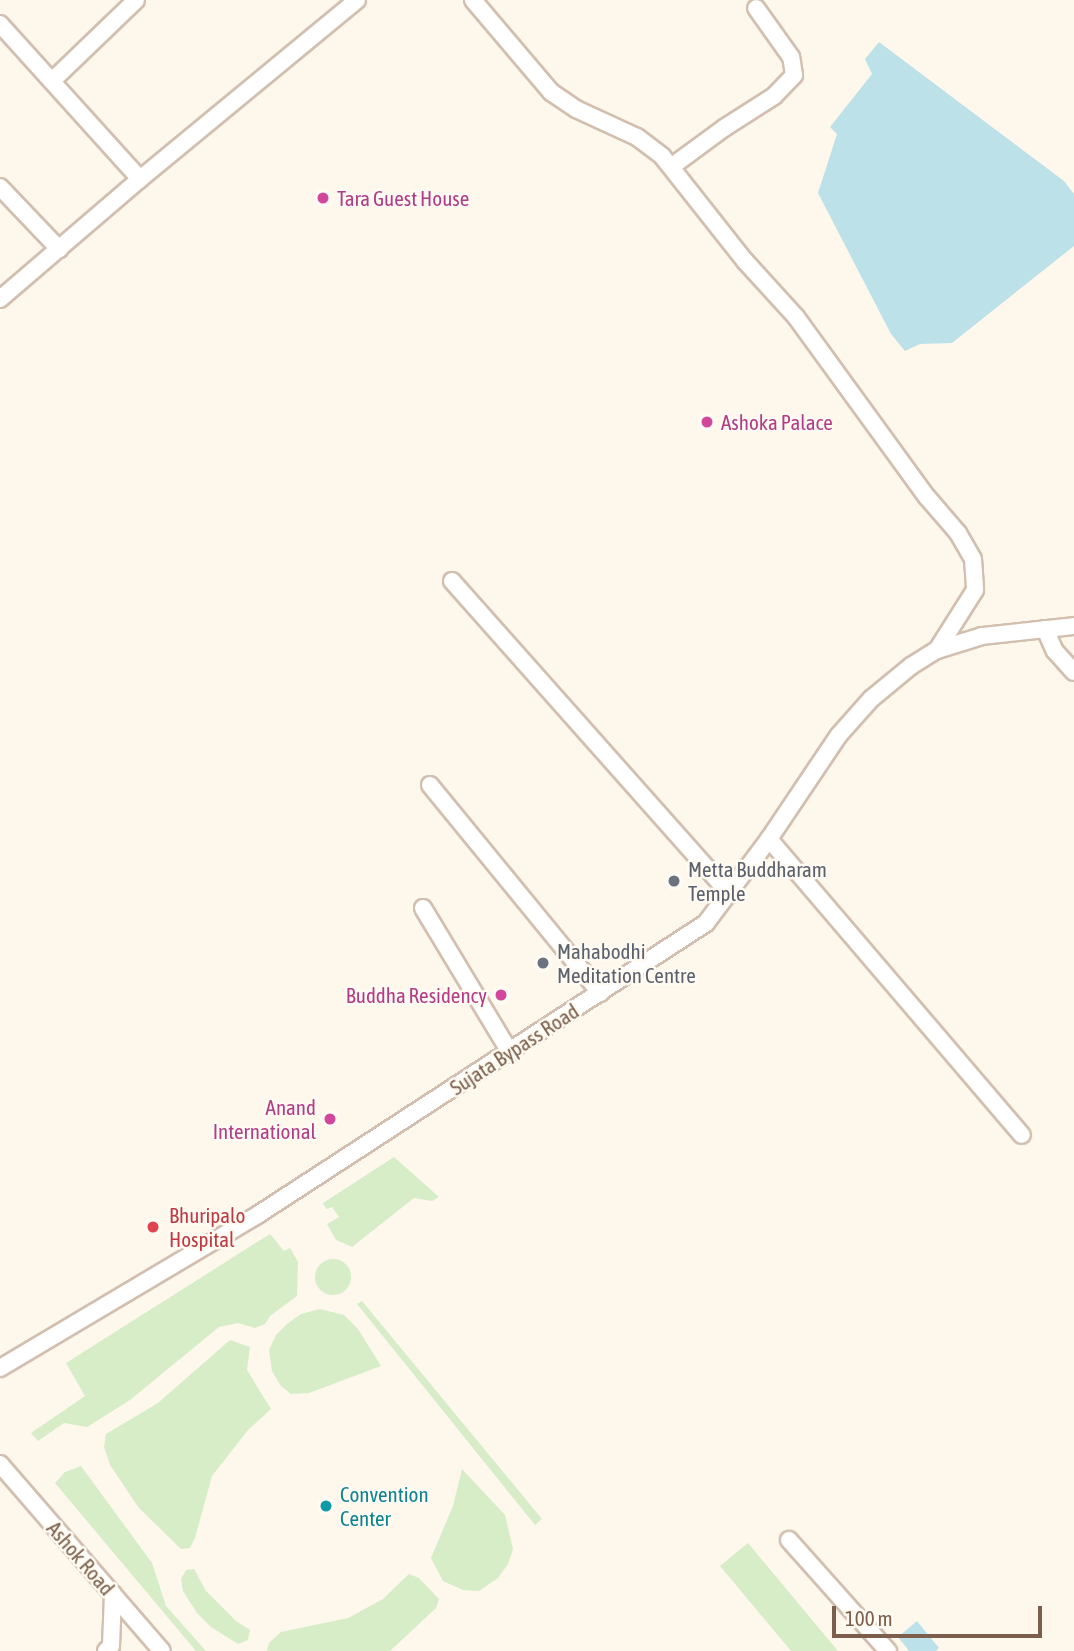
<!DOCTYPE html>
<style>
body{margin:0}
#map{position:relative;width:1074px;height:1651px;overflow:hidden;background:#fef7eb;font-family:"Asap Condensed",sans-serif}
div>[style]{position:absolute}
.green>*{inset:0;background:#d6edc8}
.round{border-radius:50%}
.water>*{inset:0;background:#bde1e9}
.roads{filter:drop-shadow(2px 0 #d2bfaf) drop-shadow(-2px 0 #d2bfaf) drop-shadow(0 2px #d2bfaf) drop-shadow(0 -2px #d2bfaf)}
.minor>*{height:16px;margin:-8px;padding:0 8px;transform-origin:8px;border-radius:8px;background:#fff}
.dots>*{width:19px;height:19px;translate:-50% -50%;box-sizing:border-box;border:4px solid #fffbf3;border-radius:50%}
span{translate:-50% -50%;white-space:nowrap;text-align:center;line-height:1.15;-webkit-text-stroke:5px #fffbf3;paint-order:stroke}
.hotel-label{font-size:21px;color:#b23c85}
.left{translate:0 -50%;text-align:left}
.right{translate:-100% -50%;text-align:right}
.worship-label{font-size:21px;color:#5b616d}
.street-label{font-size:21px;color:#7b5e4b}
.health-label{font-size:21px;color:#be3a42}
.culture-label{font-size:21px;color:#0d838f}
.scale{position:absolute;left:832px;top:1606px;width:210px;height:32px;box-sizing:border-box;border:4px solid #7b5e4b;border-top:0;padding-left:9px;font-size:21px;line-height:24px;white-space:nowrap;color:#7b5e4b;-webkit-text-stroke:5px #fffbf3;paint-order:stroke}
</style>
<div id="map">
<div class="green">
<div style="clip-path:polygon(394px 1157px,439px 1197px,432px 1201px,414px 1198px,352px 1247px,336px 1240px,327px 1224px,339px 1217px,332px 1207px,326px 1209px,323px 1203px)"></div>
<div style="clip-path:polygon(270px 1234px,284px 1251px,290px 1248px,298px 1262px,297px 1296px,270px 1316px,265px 1324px,255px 1328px,238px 1323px,219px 1327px,130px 1400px,87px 1427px,64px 1423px,38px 1441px,31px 1433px,85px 1396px,66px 1363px)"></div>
<div class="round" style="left:315px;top:1259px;width:36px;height:36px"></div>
<div style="clip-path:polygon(362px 1301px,542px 1519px,535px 1525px,357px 1304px)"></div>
<div style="clip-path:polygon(320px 1309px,344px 1315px,358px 1329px,381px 1366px,309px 1393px,291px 1394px,281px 1386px,272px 1371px,269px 1350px,276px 1335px,287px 1324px,301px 1314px)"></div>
<div style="clip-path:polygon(230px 1340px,250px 1347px,247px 1370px,271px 1409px,248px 1430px,212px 1476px,195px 1538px,190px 1548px,181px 1549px,139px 1508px,110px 1465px,104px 1447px,106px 1434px,158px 1403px)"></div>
<div style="clip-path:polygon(81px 1466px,152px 1563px,166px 1606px,206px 1651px,196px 1651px,55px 1483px,65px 1472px)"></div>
<div style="clip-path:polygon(462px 1469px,505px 1515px,513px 1549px,508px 1564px,498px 1578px,479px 1591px,463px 1590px,443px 1581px,431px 1558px,453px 1506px)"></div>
<div style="clip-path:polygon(748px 1543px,838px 1651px,791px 1651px,720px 1566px)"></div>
<div style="clip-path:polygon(194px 1569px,206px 1591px,236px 1621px,250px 1630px,248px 1640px,238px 1644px,211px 1627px,197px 1613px,183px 1591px,181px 1579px,186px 1570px)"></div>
<div style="clip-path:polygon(409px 1574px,419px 1578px,439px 1599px,436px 1608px,390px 1651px,267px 1651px,269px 1643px,281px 1632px,348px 1618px,383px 1599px)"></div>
</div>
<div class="water">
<div style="clip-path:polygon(879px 42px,1064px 181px,1074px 194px,1074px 246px,952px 343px,920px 344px,905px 351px,891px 334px,818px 193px,837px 134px,830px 127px,872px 74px,865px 59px)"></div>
<div style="clip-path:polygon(917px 1621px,939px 1648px,936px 1651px,909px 1651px,898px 1637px)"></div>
</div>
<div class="roads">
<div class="minor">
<div style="left:473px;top:0;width:121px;rotate:49.7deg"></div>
<div style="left:551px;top:92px;width:30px;rotate:34deg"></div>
<div style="left:576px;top:109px;width:67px;rotate:24.7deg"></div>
<div style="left:637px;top:137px;width:31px;rotate:37deg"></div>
<div style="left:662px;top:156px;width:134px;rotate:51.7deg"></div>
<div style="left:745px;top:261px;width:76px;rotate:47.7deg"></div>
<div style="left:796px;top:317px;width:223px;rotate:54deg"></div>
<div style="left:927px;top:497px;width:48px;rotate:49.3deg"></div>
<div style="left:958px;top:533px;width:30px;rotate:60deg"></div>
<div style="left:973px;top:559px;width:31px;rotate:86deg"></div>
<div style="left:975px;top:590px;width:71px;rotate:122.3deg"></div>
<div style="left:0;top:24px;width:209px;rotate:47.9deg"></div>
<div style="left:53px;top:80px;width:115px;rotate:-43.9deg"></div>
<div style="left:671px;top:167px;width:66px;rotate:-36.3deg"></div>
<div style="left:724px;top:128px;width:59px;rotate:-32.6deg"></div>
<div style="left:774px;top:96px;width:29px;rotate:-46deg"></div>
<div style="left:794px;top:75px;width:18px;rotate:-99deg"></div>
<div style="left:791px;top:57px;width:60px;rotate:-125.5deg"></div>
<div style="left:0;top:187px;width:86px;rotate:46.4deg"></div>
<div style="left:0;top:299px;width:184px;rotate:-40.6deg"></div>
<div style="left:140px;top:179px;width:281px;rotate:-39.5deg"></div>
<div style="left:452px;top:581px;width:419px;rotate:48.4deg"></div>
<div style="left:1045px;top:629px;width:24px;rotate:66deg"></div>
<div style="left:1055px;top:651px;width:28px;rotate:48deg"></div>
<div style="left:430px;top:785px;width:269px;rotate:50.7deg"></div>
<div style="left:769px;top:839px;width:389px;rotate:49.5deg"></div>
<div style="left:423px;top:908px;width:168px;rotate:58.9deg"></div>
<div style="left:0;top:1368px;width:301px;rotate:-30.7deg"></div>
<div style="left:259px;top:1214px;width:533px;rotate:-33.06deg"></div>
<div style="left:706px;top:923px;width:105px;rotate:-53.1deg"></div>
<div style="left:769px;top:839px;width:125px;rotate:-56.1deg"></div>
<div style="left:839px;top:735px;width:48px;rotate:-48.4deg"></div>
<div style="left:871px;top:699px;width:52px;rotate:-39.5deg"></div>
<div style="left:911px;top:666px;width:31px;rotate:-32deg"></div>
<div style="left:937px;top:650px;width:47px;rotate:-17.3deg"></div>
<div style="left:982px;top:636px;width:93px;rotate:-6.2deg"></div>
<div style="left:0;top:1464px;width:247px;rotate:49.1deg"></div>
<div style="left:789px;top:1540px;width:149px;rotate:48.3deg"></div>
<div style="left:106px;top:1651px;width:7px;rotate:-45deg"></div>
<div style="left:111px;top:1646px;width:52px;rotate:-87.8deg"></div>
</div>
</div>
<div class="dots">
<div style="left:323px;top:198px;background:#d1479c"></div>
<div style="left:707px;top:422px;background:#d1479c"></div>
<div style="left:674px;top:881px;background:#6b7280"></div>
<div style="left:543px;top:963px;background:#6b7280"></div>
<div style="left:501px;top:995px;background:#d1479c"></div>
<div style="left:330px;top:1119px;background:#d1479c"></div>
<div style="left:153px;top:1227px;background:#e0444e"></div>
<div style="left:326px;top:1506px;background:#0f9aa8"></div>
</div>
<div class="hotel-label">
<span class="left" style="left:337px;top:198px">Tara Guest House</span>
<span class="left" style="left:721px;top:422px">Ashoka Palace</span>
<span class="right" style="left:487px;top:995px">Buddha Residency</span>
<span class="right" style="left:316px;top:1119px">Anand<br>International</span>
</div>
<div class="worship-label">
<span class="left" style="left:688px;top:881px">Metta Buddharam<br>Temple</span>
<span class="left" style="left:557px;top:963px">Mahabodhi<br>Meditation Centre</span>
</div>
<div class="street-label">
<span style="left:514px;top:1049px;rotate:-33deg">Sujata Bypass Road</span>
<span style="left:81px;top:1558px;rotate:49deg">Ashok Road</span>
</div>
<div class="health-label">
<span class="left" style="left:169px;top:1227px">Bhuripalo<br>Hospital</span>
</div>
<div class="culture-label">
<span class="left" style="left:340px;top:1506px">Convention<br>Center</span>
</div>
<div class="scale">100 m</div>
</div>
